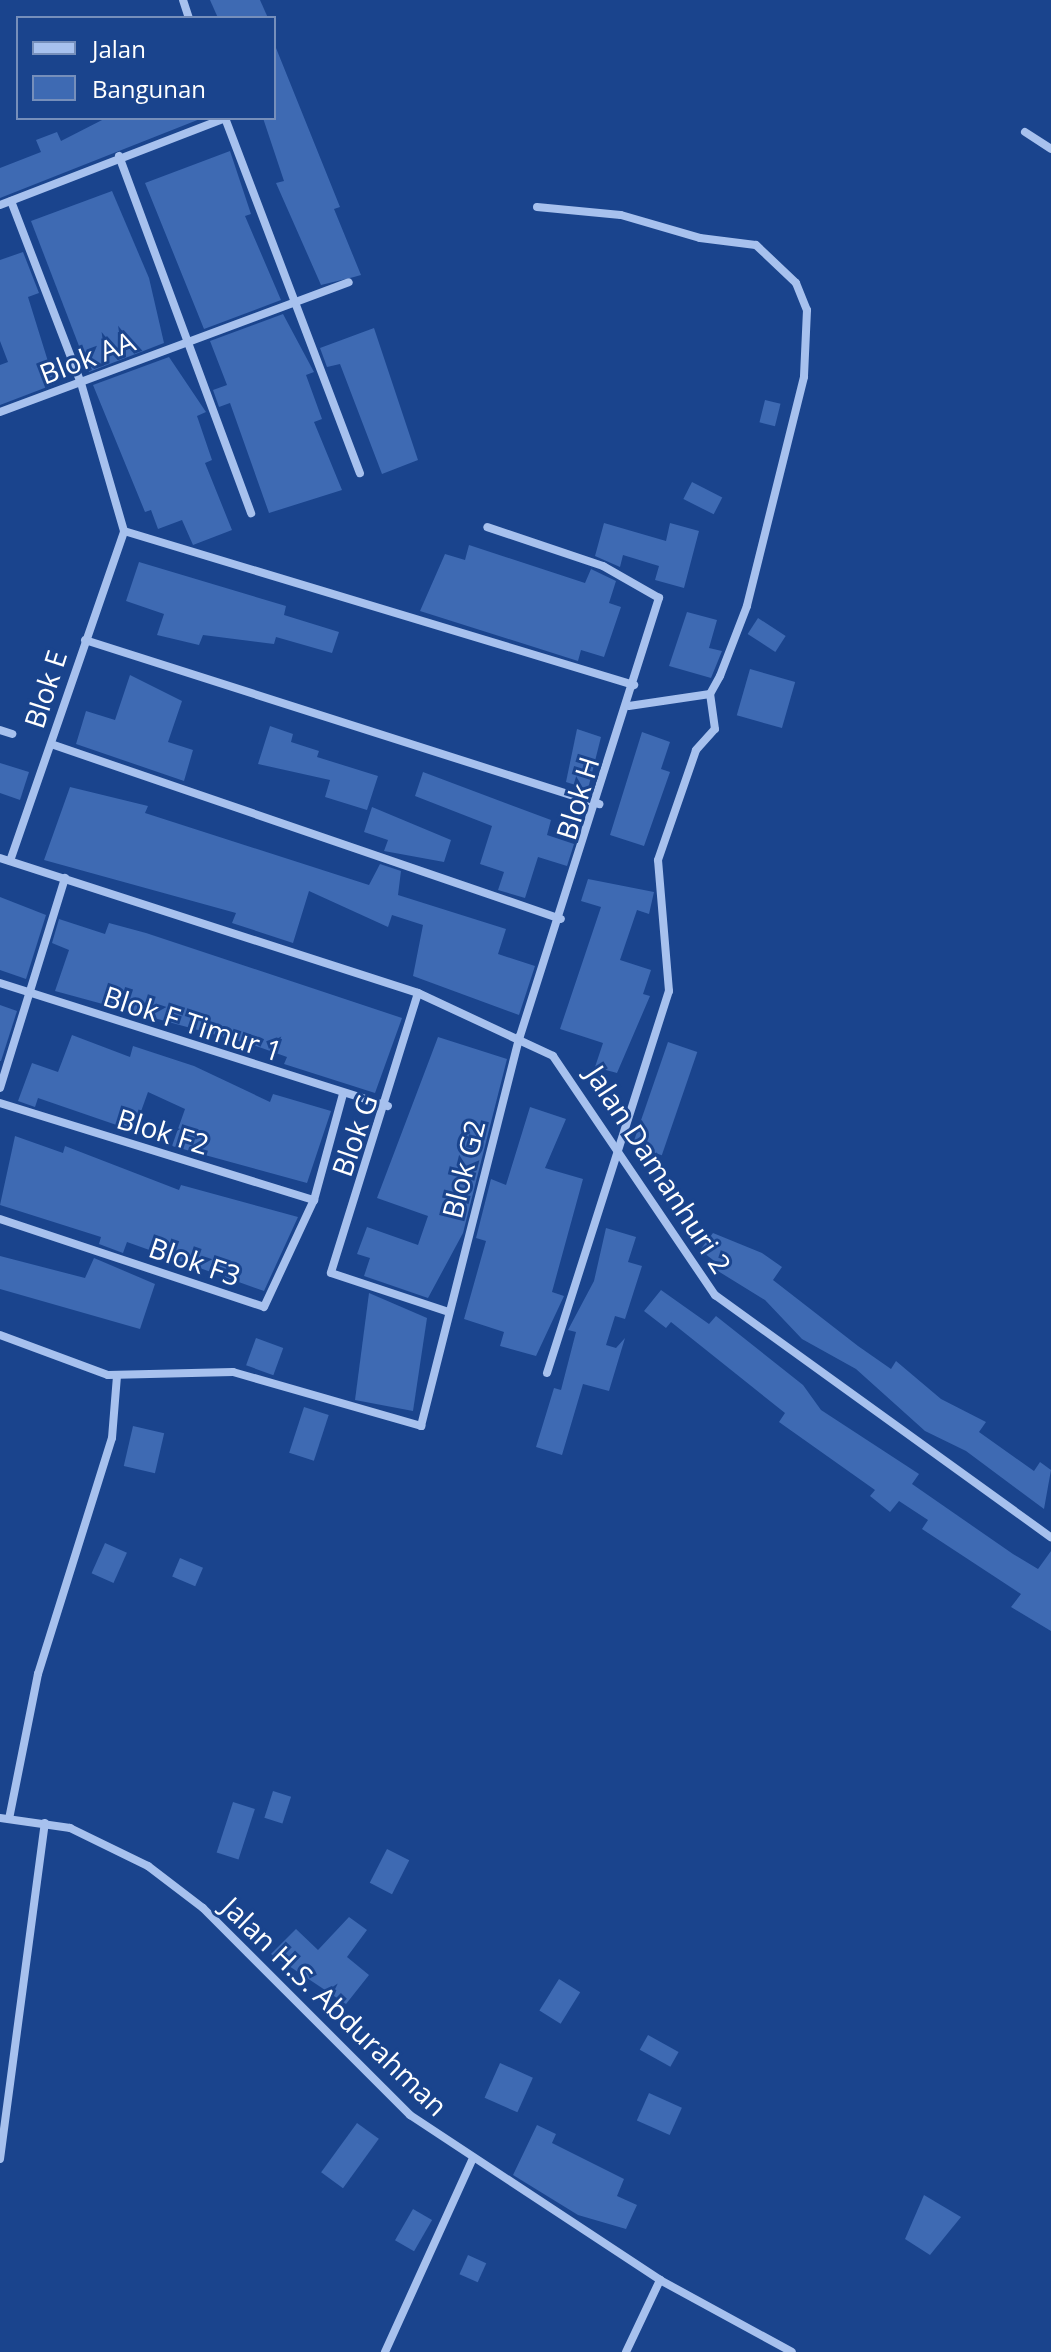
<!DOCTYPE html>
<style>
body{margin:0}
#map{position:relative;width:1051px;height:2352px;overflow:hidden;background:#1a448d;font-family:"Open Sans",sans-serif}
div>[style]{position:absolute}
.building>*{inset:0;background:#3e6ab3;transform-origin:0 0}
.minor>*{height:8px;margin:-4px;padding:0 4px;transform-origin:4px;border-radius:4px;background:#a7c1ee}
span{translate:-50% -50%;white-space:nowrap;text-align:center;line-height:1.15;-webkit-text-stroke:6px #1a448d;paint-order:stroke}
.street-label{font-size:28px;color:#fff}
.legend{position:absolute;left:16px;top:16px;width:260px;height:104px;box-sizing:border-box;background:#1a448d;border:2px solid #768fbb;margin:0;padding:10px 14px;list-style:none;font-size:24px;color:#fff}
.legend li{display:flex;align-items:center;gap:16px;height:40px}
.legend b{width:40px;border:2px solid #768fbb}
</style>
<div id="map">
<div class="building">
<div style="clip-path:polygon(210px 0,260px 0,268px 18px,218px 18px)"></div>
<div style="clip-path:polygon(274px 43px,340px 207px,334px 209px,361px 275px,354px 277px,321px 285px,276px 183px,284px 181px,263px 118px,274px 118px)"></div>
<div style="clip-path:polygon(106px 118px,200px 119px,0 198px,0 168px,41px 152px,36px 140px,57px 132px,61px 141px)"></div>
<div style="clip-path:polygon(230px 151px,251px 214px,245px 216px,281px 300px,204px 329px,145px 183px)"></div>
<div style="clip-path:polygon(112px 191px,149px 278px,164px 343px,89px 372px,31px 221px)"></div>
<div style="clip-path:polygon(23px 252px,39px 293px,28px 297px,55px 384px,0 405px,0 365px,8px 362px,0 341px,0 260px)"></div>
<div style="clip-path:polygon(283px 314px,314px 372px,306px 375px,322px 419px,314px 422px,342px 490px,269px 513px,230px 403px,219px 407px,213px 390px,227px 385px,210px 341px)"></div>
<div style="clip-path:polygon(374px 328px,418px 460px,382px 474px,340px 364px,327px 367px,320px 348px)"></div>
<div style="clip-path:polygon(169px 357px,206px 412px,197px 416px,212px 460px,205px 463px,232px 530px,193px 545px,182px 520px,158px 529px,151px 510px,145px 512px,93px 385px)"></div>
<div style="left:765px;top:400px;width:16px;height:23px;rotate:14deg"></div>
<div style="left:692px;top:482px;width:34px;height:19px;rotate:27deg"></div>
<div style="clip-path:polygon(604px 523px,666px 541px,670px 523px,699px 531px,684px 588px,655px 580px,659px 566px,623px 555px,620px 567px,595px 556px)"></div>
<div style="clip-path:polygon(469px 545px,585px 583px,591px 569px,616px 581px,609px 603px,621px 607px,604px 657px,581px 650px,578px 661px,420px 611px,445px 554px,465px 560px)"></div>
<div style="clip-path:polygon(139px 562px,286px 606px,284px 615px,339px 632px,332px 653px,276px 637px,274px 644px,203px 635px,199px 645px,157px 635px,164px 614px,126px 601px)"></div>
<div style="clip-path:polygon(687px 612px,717px 620px,709px 648px,722px 651px,711px 678px,669px 666px)"></div>
<div style="left:758px;top:618px;width:33px;height:19px;rotate:33deg"></div>
<div style="left:750px;top:669px;width:47px;height:48px;rotate:16deg"></div>
<div style="clip-path:polygon(130px 675px,182px 701px,168px 742px,193px 750px,184px 781px,76px 744px,86px 711px,115px 720px)"></div>
<div style="clip-path:polygon(270px 726px,293px 734px,291px 742px,319px 751px,317px 757px,378px 776px,367px 810px,325px 797px,330px 780px,258px 764px)"></div>
<div style="clip-path:polygon(577px 729px,601px 737px,588px 789px,566px 782px)"></div>
<div style="clip-path:polygon(642px 732px,670px 742px,661px 769px,670px 772px,644px 846px,610px 835px)"></div>
<div style="clip-path:polygon(0 763px,29px 772px,20px 800px,0 793px)"></div>
<div style="clip-path:polygon(423px 772px,551px 820px,547px 835px,574px 844px,567px 866px,538px 857px,525px 898px,498px 890px,504px 872px,480px 864px,492px 826px,415px 796px)"></div>
<div style="clip-path:polygon(70px 787px,148px 806px,145px 813px,369px 885px,380px 864px,401px 871px,398px 895px,506px 929px,498px 954px,535px 966px,519px 1015px,413px 976px,423px 925px,392px 915px,388px 927px,309px 891px,293px 943px,232px 923px,236px 913px,44px 860px)"></div>
<div style="clip-path:polygon(372px 807px,451px 840px,444px 862px,384px 851px,388px 840px,364px 832px)"></div>
<div style="clip-path:polygon(588px 879px,654px 892px,649px 914px,637px 910px,620px 960px,651px 970px,643px 994px,650px 996px,617px 1073px,595px 1067px,603px 1043px,560px 1029px,601px 907px,581px 901px)"></div>
<div style="clip-path:polygon(0 897px,46px 915px,26px 979px,0 970px)"></div>
<div style="clip-path:polygon(59px 919px,105px 934px,109px 923px,146px 933px,402px 1018px,375px 1093px,284px 1064px,287px 1057px,253px 1045px,55px 991px,69px 950px,52px 943px)"></div>
<div style="clip-path:polygon(0 1005px,17px 1011px,1px 1061px,0 1061px)"></div>
<div style="clip-path:polygon(72px 1035px,130px 1057px,133px 1046px,194px 1066px,270px 1102px,273px 1094px,331px 1111px,307px 1183px,172px 1146px,185px 1109px,148px 1092px,134px 1131px,38px 1098px,35px 1107px,18px 1101px,32px 1063px,58px 1072px)"></div>
<div style="clip-path:polygon(438px 1037px,507px 1059px,463px 1233px,428px 1298px,364px 1276px,370px 1258px,357px 1254px,367px 1227px,418px 1245px,428px 1216px,377px 1198px)"></div>
<div style="left:668px;top:1042px;width:31px;height:109px;rotate:19deg"></div>
<div style="clip-path:polygon(530px 1107px,566px 1119px,545px 1168px,583px 1179px,552px 1292px,564px 1296px,536px 1356px,500px 1346px,504px 1332px,464px 1319px,486px 1241px,476px 1238px,491px 1179px,506px 1185px)"></div>
<div style="clip-path:polygon(15px 1136px,63px 1153px,65px 1146px,179px 1190px,181px 1185px,298px 1217px,264px 1291px,127px 1242px,123px 1253px,99px 1244px,101px 1237px,0 1205px)"></div>
<div style="clip-path:polygon(606px 1228px,636px 1237px,628px 1262px,642px 1266px,625px 1319px,615px 1316px,606px 1345px,616px 1348px,625px 1338px,609px 1391px,583px 1384px,562px 1455px,536px 1447px,554px 1388px,561px 1390px,576px 1332px,568px 1330px,594px 1281px)"></div>
<div style="clip-path:polygon(713px 1233px,762px 1253px,782px 1267px,773px 1280px,858px 1346px,891px 1369px,896px 1361px,941px 1399px,986px 1422px,979px 1432px,1034px 1471px,1040px 1462px,1051px 1470px,1044px 1509px,966px 1451px,925px 1431px,856px 1369px,802px 1339px,765px 1300px,713px 1268px,717px 1263px,700px 1250px)"></div>
<div style="clip-path:polygon(0 1256px,85px 1278px,94px 1258px,155px 1284px,140px 1329px,0 1289px)"></div>
<div style="clip-path:polygon(661px 1290px,709px 1324px,716px 1316px,803px 1385px,821px 1410px,919px 1474px,912px 1484px,1013px 1554px,1038px 1569px,1051px 1551px,1051px 1631px,1011px 1607px,1021px 1594px,922px 1529px,928px 1520px,899px 1501px,890px 1512px,870px 1496px,875px 1490px,779px 1422px,785px 1413px,671px 1322px,666px 1328px,644px 1311px)"></div>
<div style="clip-path:polygon(369px 1293px,427px 1318px,413px 1411px,355px 1400px)"></div>
<div style="left:256px;top:1338px;width:29px;height:29px;rotate:20deg"></div>
<div style="left:304px;top:1407px;width:26px;height:48px;rotate:18deg"></div>
<div style="left:133px;top:1426px;width:32px;height:41px;rotate:13deg"></div>
<div style="left:105px;top:1543px;width:24px;height:33px;rotate:24deg"></div>
<div style="left:180px;top:1558px;width:25px;height:20px;rotate:23deg"></div>
<div style="left:273px;top:1791px;width:19px;height:28px;rotate:18deg"></div>
<div style="left:233px;top:1802px;width:23px;height:53px;rotate:18deg"></div>
<div style="left:387px;top:1849px;width:25px;height:38px;rotate:27deg"></div>
<div style="clip-path:polygon(349px 1917px,367px 1930px,347px 1957px,369px 1975px,346px 2004px,271px 1954px,296px 1929px,318px 1950px)"></div>
<div style="left:559px;top:1979px;width:25px;height:37px;rotate:32deg"></div>
<div style="left:648px;top:2035px;width:35px;height:17px;rotate:29deg"></div>
<div style="left:500px;top:2063px;width:36px;height:38px;rotate:24deg"></div>
<div style="left:649px;top:2093px;width:36px;height:30px;rotate:24deg"></div>
<div style="left:357px;top:2123px;width:27px;height:61px;rotate:36deg"></div>
<div style="clip-path:polygon(537px 2125px,556px 2134px,552px 2143px,624px 2179px,617px 2196px,637px 2205px,626px 2229px,578px 2215px,513px 2175px)"></div>
<div style="clip-path:polygon(924px 2195px,961px 2217px,930px 2255px,905px 2239px)"></div>
<div style="left:413px;top:2209px;width:22px;height:36px;rotate:30deg"></div>
<div style="left:468px;top:2255px;width:20px;height:21px;rotate:24deg"></div>
</div>
<div class="minor">
<div style="left:183px;top:0;width:19px;rotate:72deg"></div>
<div style="left:225px;top:118px;width:380px;rotate:69.2deg"></div>
<div style="left:1025px;top:132px;width:31px;rotate:33deg"></div>
<div style="left:119px;top:156px;width:381px;rotate:69.7deg"></div>
<div style="left:11px;top:201px;width:195px;rotate:69deg"></div>
<div style="left:81px;top:383px;width:154px;rotate:73.8deg"></div>
<div style="left:0;top:205px;width:241px;rotate:-21.1deg"></div>
<div style="left:537px;top:207px;width:84px;rotate:5.4deg"></div>
<div style="left:621px;top:215px;width:82px;rotate:16.2deg"></div>
<div style="left:700px;top:238px;width:56px;rotate:7.1deg"></div>
<div style="left:756px;top:245px;width:55px;rotate:43.5deg"></div>
<div style="left:796px;top:283px;width:29px;rotate:68deg"></div>
<div style="left:807px;top:310px;width:67px;rotate:92.6deg"></div>
<div style="left:804px;top:377px;width:236px;rotate:104deg"></div>
<div style="left:747px;top:606px;width:75px;rotate:111.1deg"></div>
<div style="left:720px;top:676px;width:21px;rotate:119deg"></div>
<div style="left:710px;top:694px;width:82px;rotate:171.6deg"></div>
<div style="left:0;top:412px;width:372px;rotate:-20.4deg"></div>
<div style="left:124px;top:531px;width:533px;rotate:16.8deg"></div>
<div style="left:85px;top:640px;width:540px;rotate:17.7deg"></div>
<div style="left:0;top:730px;width:13px;rotate:18deg"></div>
<div style="left:51px;top:744px;width:539px;rotate:18.94deg"></div>
<div style="left:0;top:858px;width:439px;rotate:17.9deg"></div>
<div style="left:418px;top:993px;width:149px;rotate:25deg"></div>
<div style="left:553px;top:1056px;width:289px;rotate:55.9deg"></div>
<div style="left:715px;top:1295px;width:414px;rotate:35.8deg"></div>
<div style="left:10px;top:861px;width:349px;rotate:-70.9deg"></div>
<div style="left:0;top:983px;width:407px;rotate:17.6deg"></div>
<div style="left:418px;top:993px;width:293px;rotate:107.3deg"></div>
<div style="left:331px;top:1273px;width:124px;rotate:18.3deg"></div>
<div style="left:0;top:1088px;width:220px;rotate:-72.8deg"></div>
<div style="left:0;top:1103px;width:329px;rotate:17.2deg"></div>
<div style="left:0;top:1219px;width:278px;rotate:18.4deg"></div>
<div style="left:264px;top:1307px;width:118px;rotate:-65deg"></div>
<div style="left:314px;top:1200px;width:110px;rotate:-74.7deg"></div>
<div style="left:0;top:1335px;width:115px;rotate:20.3deg"></div>
<div style="left:108px;top:1375px;width:125px;rotate:-1.4deg"></div>
<div style="left:233px;top:1372px;width:196px;rotate:16deg"></div>
<div style="left:421px;top:1426px;width:402px;rotate:-75.8deg"></div>
<div style="left:520px;top:1036px;width:460px;rotate:-72.4deg"></div>
<div style="left:659px;top:598px;width:64px;rotate:-150.3deg"></div>
<div style="left:603px;top:566px;width:122px;rotate:-161.4deg"></div>
<div style="left:547px;top:1373px;width:401px;rotate:-72.3deg"></div>
<div style="left:669px;top:991px;width:131px;rotate:-94.8deg"></div>
<div style="left:658px;top:860px;width:116px;rotate:-70.9deg"></div>
<div style="left:696px;top:750px;width:28px;rotate:-48deg"></div>
<div style="left:715px;top:729px;width:35px;rotate:-98deg"></div>
<div style="left:0;top:1818px;width:71px;rotate:8.1deg"></div>
<div style="left:70px;top:1828px;width:87px;rotate:26deg"></div>
<div style="left:148px;top:1866px;width:69px;rotate:37.4deg"></div>
<div style="left:203px;top:1908px;width:293px;rotate:45deg"></div>
<div style="left:410px;top:2115px;width:300px;rotate:33.4deg"></div>
<div style="left:660px;top:2280px;width:150px;rotate:28.6deg"></div>
<div style="left:9px;top:1819px;width:148px;rotate:-78.7deg"></div>
<div style="left:38px;top:1674px;width:247px;rotate:-72.6deg"></div>
<div style="left:112px;top:1438px;width:62px;rotate:-85.4deg"></div>
<div style="left:0;top:2159px;width:339px;rotate:-82.4deg"></div>
<div style="left:385px;top:2352px;width:211px;rotate:-65.6deg"></div>
<div style="left:626px;top:2352px;width:80px;rotate:-64.7deg"></div>
</div>
<div class="street-label">
<span style="left:87px;top:357px;rotate:-21deg">Blok AA</span>
<span style="left:45px;top:689px;rotate:-72deg">Blok E</span>
<span style="left:577px;top:798px;rotate:-73deg">Blok H</span>
<span style="left:193px;top:1023px;rotate:18deg">Blok F Timur 1</span>
<span style="left:163px;top:1131px;rotate:17deg">Blok F2</span>
<span style="left:354px;top:1135px;rotate:-71deg">Blok G</span>
<span style="left:463px;top:1169px;rotate:-76deg">Blok G2</span>
<span style="left:659px;top:1169px;rotate:57deg">Jalan Damanhuri 2</span>
<span style="left:195px;top:1261px;rotate:19deg">Blok F3</span>
<span style="left:335px;top:2006px;rotate:44deg">Jalan H.S. Abdurahman</span>
</div>
<ul class="legend">
<li><b style="height:10px;background:#a7c1ee"></b>Jalan</li>
<li><b style="height:22px;background:#3e6ab3"></b>Bangunan</li>
</ul>
</div>
